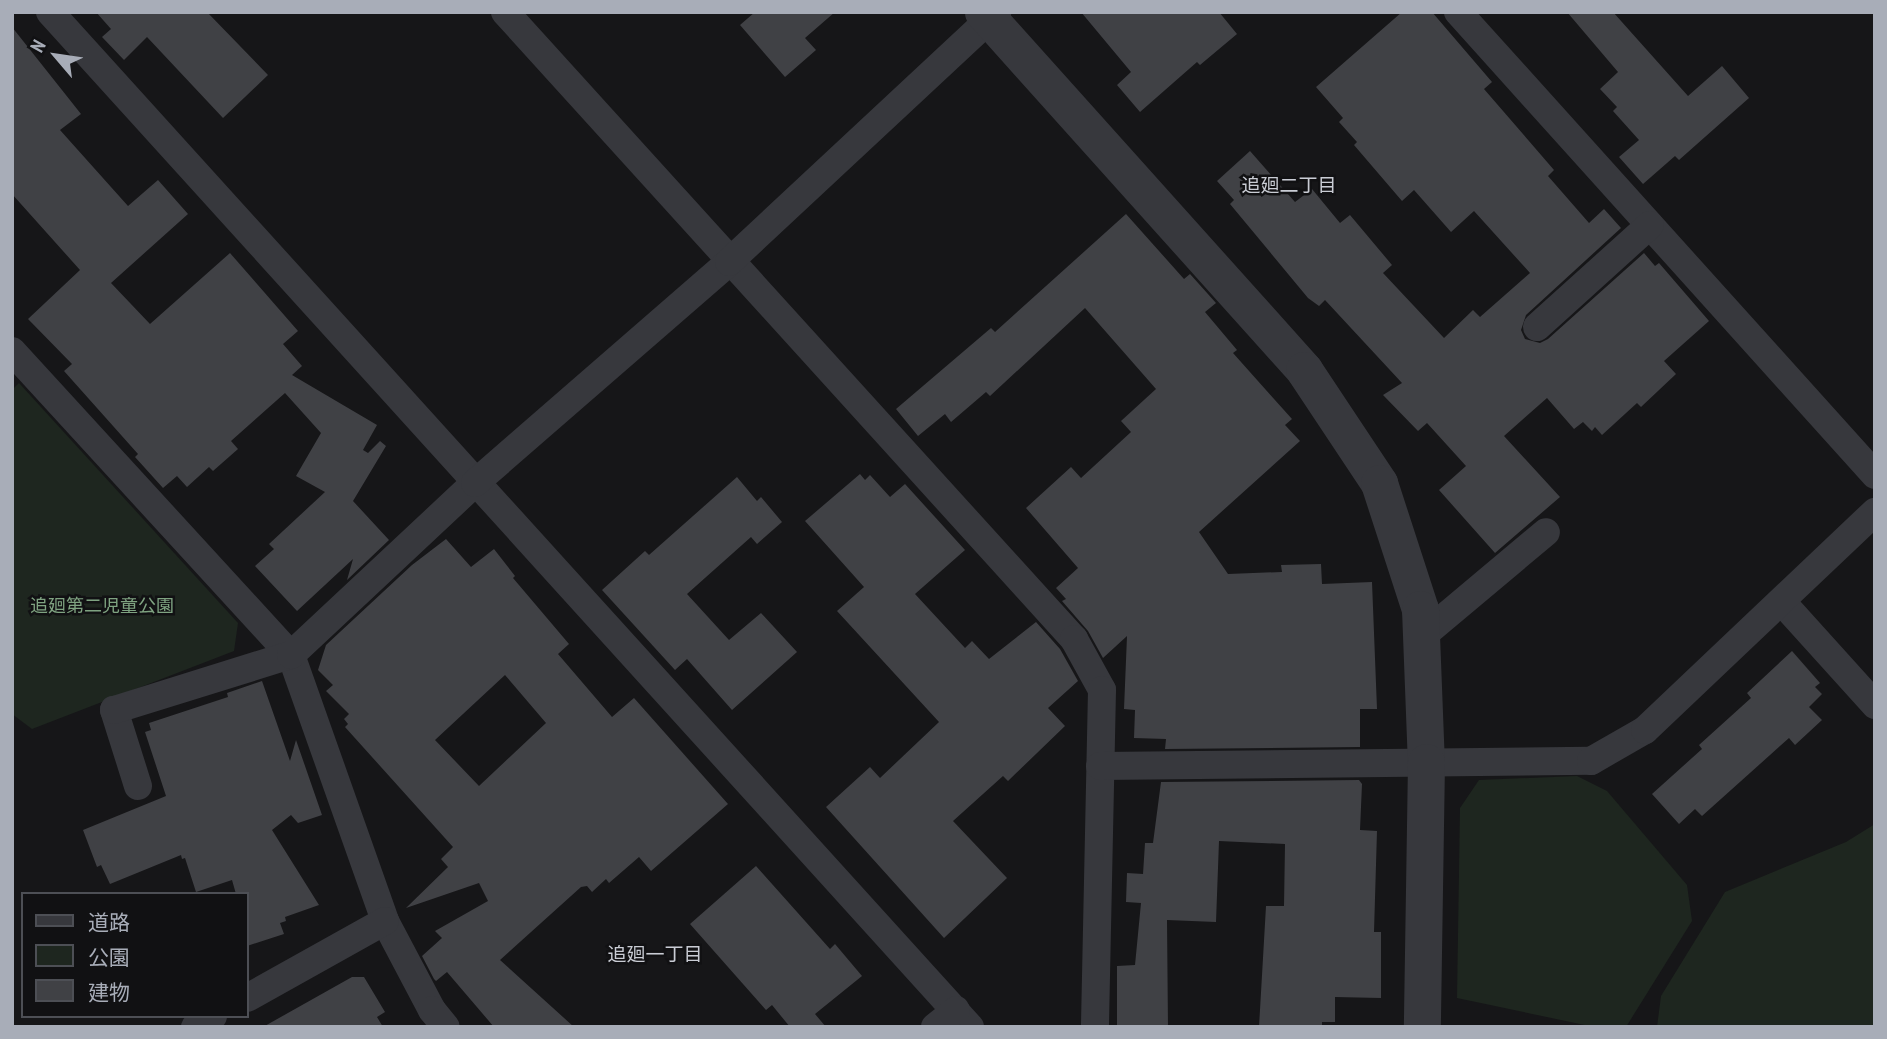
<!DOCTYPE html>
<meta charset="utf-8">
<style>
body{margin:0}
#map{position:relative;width:1887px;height:1039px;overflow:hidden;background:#161618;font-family:"PT Sans Narrow","Noto Sans JP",sans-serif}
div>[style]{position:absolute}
.green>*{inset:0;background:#1e261f}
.building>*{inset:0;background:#404145}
.minor>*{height:28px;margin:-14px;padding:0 14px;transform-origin:14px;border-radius:14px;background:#37383d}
.tertiary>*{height:37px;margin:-18.5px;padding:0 18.5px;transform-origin:18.5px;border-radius:18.5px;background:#37383d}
span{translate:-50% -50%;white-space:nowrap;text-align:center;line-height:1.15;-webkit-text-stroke:5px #111113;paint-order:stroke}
.park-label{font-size:18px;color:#7fa381}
.neighbourhood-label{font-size:19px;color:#c9ccd4}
.frame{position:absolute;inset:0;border:14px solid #a8adb8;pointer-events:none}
.legend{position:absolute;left:21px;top:892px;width:228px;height:126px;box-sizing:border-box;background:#111113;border:2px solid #4d4f55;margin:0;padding:9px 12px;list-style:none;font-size:21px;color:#a8adb8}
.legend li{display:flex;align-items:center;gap:14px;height:35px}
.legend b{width:35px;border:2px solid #4d4f55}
.north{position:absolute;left:21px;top:21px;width:70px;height:70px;-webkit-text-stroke:5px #111113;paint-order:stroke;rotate:299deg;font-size:19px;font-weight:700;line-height:28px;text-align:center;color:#a8adb8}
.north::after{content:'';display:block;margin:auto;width:24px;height:32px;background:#a8adb8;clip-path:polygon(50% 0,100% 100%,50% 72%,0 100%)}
</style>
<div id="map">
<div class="green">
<div style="clip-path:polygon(19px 383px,238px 623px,234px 651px,32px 729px,12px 714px,12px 390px)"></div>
<div style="clip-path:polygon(1577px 776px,1607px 791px,1687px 885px,1692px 921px,1626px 1027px,1594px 1027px,1457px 998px,1460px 808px,1479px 780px)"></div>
<div style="clip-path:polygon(1875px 824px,1875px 1027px,1657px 1027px,1661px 996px,1725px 892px,1846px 842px)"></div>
</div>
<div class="building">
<div style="clip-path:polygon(96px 12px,207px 12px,268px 75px,223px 118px,147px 37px,124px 60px,102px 37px,111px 29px)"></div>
<div style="clip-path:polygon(755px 12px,835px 12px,805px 38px,816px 50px,785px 77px,740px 25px)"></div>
<div style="clip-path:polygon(1081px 12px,1219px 12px,1237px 34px,1200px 65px,1197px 62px,1140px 112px,1117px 85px,1131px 72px)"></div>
<div style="clip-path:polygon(1402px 12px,1432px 12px,1492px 82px,1484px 89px,1554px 170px,1548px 176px,1589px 223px,1604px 209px,1621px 228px,1526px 315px,1521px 330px,1525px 339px,1540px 343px,1548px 339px,1644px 253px,1655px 266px,1659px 263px,1709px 321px,1664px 361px,1676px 374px,1641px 407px,1637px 403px,1602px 435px,1595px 427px,1592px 431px,1583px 422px,1574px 429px,1547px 398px,1504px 436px,1560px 497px,1495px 553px,1439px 490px,1466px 466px,1427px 423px,1418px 431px,1383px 395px,1402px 383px,1325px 300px,1319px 306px,1308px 298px,1230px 204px,1234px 200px,1217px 181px,1250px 151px,1295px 202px,1312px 189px,1340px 223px,1350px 215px,1392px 265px,1383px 273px,1444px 338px,1473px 310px,1480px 317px,1530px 273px,1474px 211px,1451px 232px,1414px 190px,1402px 201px,1354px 145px,1357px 142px,1339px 122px,1343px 118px,1316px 87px)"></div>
<div style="clip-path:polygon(1567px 12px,1613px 12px,1688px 96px,1722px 66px,1749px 98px,1679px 160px,1675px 156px,1643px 184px,1619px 157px,1639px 140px,1613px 111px,1617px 107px,1600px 89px,1618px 72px)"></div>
<div style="clip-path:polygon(12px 27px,81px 114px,60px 130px,128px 206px,158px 180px,188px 214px,111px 283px,150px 324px,230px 253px,298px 331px,283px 344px,302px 366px,292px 375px,377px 425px,363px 450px,368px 453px,380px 441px,386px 446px,353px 501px,389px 540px,347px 580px,353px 559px,297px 611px,255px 566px,274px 549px,269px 544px,325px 492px,296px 476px,321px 433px,285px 393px,231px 441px,238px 449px,213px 471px,209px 467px,187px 487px,177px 476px,163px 488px,135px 457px,138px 454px,64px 371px,72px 364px,28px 319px,80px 270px,12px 194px)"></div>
<div style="clip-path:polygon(1126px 214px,1184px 279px,1190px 274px,1216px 303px,1205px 312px,1237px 350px,1233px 353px,1292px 419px,1285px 425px,1300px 441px,1199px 532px,1228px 574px,1282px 572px,1281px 565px,1321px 564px,1322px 584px,1372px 582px,1377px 709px,1360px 709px,1360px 747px,1165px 749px,1166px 739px,1134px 738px,1135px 710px,1124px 709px,1127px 636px,1103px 658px,1088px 631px,1062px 601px,1066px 599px,1056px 588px,1078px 568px,1026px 508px,1071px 467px,1081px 478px,1131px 432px,1121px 421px,1156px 389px,1085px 308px,990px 396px,986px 392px,951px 422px,945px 414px,918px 436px,896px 409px,991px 328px,995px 332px)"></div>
<div style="clip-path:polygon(860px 474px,865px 480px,870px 475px,890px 497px,905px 484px,965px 550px,915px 594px,965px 648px,972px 641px,989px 659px,1036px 622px,1060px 649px,1078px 681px,1048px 708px,1065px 726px,1008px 781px,1003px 776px,953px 821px,1007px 878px,944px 938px,826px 807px,870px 767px,880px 778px,939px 722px,837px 611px,864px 587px,805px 521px)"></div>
<div style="clip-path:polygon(737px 477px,757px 501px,761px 497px,782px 522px,757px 544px,751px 537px,687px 594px,729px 640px,761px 613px,797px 652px,732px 710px,687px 659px,675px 670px,602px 590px,645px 551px,649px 555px)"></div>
<div style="clip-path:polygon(evenodd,446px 539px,471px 567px,494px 549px,515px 576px,513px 578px,569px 644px,558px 654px,612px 717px,634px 698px,728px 804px,651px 871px,639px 857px,609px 883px,606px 879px,592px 892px,587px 886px,581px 887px,500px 960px,574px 1027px,494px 1027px,447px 972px,436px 981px,434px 979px,422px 956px,442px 938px,435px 931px,488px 901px,479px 883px,406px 908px,448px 867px,441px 859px,453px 847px,345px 727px,348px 724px,344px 719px,349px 714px,326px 691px,333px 685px,318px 670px,326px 645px,412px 565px,446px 539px,505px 675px,546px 723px,479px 786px,435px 740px,505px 675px)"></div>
<div style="clip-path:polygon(1792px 651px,1820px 683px,1815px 687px,1822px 694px,1809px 707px,1822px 720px,1795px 745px,1789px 738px,1702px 816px,1695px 809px,1679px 824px,1652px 794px,1702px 749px,1699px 745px,1751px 698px,1747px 693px)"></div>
<div style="clip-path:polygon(262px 681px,290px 761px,296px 740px,322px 815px,298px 823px,291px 815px,272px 830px,319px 905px,285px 917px,286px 921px,280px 923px,284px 934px,247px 946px,247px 894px,236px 894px,232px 880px,196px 892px,185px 858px,182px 859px,181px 855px,110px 884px,101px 865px,97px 867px,83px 830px,166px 796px,145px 732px,151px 730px,149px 723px,228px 697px,227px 693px)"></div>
<div style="clip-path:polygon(1359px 780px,1362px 784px,1360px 830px,1377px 831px,1374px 932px,1381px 932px,1381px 998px,1335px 997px,1335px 1022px,1322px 1022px,1322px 1027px,1259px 1027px,1266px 906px,1284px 906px,1285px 844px,1219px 841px,1216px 922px,1167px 920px,1168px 1027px,1117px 1027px,1117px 966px,1135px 965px,1141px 903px,1126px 902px,1127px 873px,1143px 874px,1145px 843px,1153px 843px,1161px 782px)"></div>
<div style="clip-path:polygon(756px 866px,830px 949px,835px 944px,862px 976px,815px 1014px,826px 1027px,790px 1027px,772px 1005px,766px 1010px,690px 924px)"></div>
<div style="clip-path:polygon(352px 977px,364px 977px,385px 1012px,377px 1017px,383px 1027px,263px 1027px)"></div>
</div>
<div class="minor">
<div style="left:50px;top:12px;width:1370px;rotate:47.81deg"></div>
<div style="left:505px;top:12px;width:847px;rotate:47.78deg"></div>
<div style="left:1074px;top:639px;width:58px;rotate:61.2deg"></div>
<div style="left:1102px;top:690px;width:337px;rotate:91.2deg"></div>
<div style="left:1458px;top:12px;width:623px;rotate:47.99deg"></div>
<div style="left:1537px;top:327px;width:152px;rotate:-42.1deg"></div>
<div style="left:12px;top:351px;width:413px;rotate:47.5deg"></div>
<div style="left:291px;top:655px;width:282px;rotate:70.5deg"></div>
<div style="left:385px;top:921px;width:101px;rotate:62.2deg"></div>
<div style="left:432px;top:1010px;width:22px;rotate:51deg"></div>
<div style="left:1782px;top:602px;width:139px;rotate:47.9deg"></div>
<div style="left:1421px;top:637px;width:163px;rotate:-40deg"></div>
<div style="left:1100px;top:766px;width:491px;rotate:-0.6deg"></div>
<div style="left:1591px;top:761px;width:62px;rotate:-29.9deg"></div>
<div style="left:1645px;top:730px;width:317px;rotate:-43.5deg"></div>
<div style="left:138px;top:786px;width:80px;rotate:-107.5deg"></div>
<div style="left:114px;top:710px;width:185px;rotate:-17.3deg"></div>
<div style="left:291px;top:655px;width:252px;rotate:-43.1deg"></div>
<div style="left:475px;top:483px;width:337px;rotate:-41deg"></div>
<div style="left:729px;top:262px;width:367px;rotate:-43deg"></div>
<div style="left:247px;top:998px;width:158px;rotate:-29.2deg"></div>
<div style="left:195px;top:1027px;width:21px;rotate:-31deg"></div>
<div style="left:935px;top:1027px;width:27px;rotate:-39deg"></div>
</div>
<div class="tertiary">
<div style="left:983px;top:12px;width:481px;rotate:48.1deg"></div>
<div style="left:1304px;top:370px;width:136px;rotate:56.4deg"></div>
<div style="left:1379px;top:483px;width:133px;rotate:72deg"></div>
<div style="left:1420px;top:609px;width:153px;rotate:87.8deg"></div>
<div style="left:1426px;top:762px;width:265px;rotate:90.9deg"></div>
</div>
<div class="park-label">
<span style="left:102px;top:606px">追廻第二児童公園</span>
</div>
<div class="neighbourhood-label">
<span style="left:1289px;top:186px">追廻二丁目</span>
<span style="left:655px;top:955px">追廻一丁目</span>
</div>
<div class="frame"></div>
<ul class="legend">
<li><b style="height:9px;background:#37383d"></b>道路</li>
<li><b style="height:19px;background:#1e261f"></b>公園</li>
<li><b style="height:19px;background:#404145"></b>建物</li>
</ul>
<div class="north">N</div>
</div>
